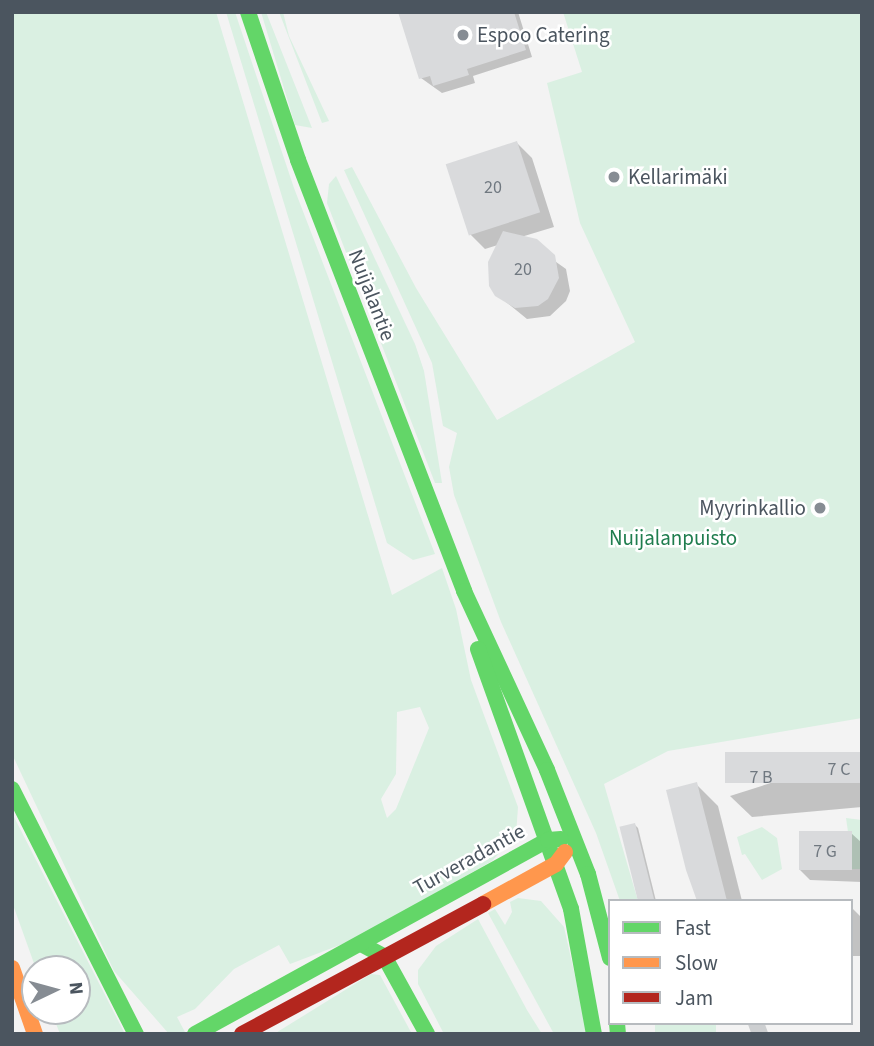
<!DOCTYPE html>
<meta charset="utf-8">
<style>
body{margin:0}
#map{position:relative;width:874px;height:1046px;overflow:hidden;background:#f3f3f3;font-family:"Source Sans 3",sans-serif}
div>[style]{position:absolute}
.green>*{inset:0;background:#daf0e2;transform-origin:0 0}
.shadow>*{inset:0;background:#0003}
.building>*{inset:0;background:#d9dadc;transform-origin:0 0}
.street>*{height:16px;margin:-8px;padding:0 8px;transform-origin:8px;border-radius:8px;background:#cdcfd1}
.fast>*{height:16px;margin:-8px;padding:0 8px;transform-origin:8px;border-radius:8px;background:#63d668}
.slow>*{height:16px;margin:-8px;padding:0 8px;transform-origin:8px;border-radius:8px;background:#ff974d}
.jam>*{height:16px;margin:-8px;padding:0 8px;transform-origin:8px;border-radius:8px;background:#b3261e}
.dots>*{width:19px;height:19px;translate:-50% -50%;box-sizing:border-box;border:4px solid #fff;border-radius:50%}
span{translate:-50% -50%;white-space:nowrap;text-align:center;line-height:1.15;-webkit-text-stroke:5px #fff;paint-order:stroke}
.number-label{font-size:18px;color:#707880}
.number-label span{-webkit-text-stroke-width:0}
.poi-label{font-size:21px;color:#4b555f}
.left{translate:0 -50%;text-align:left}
.right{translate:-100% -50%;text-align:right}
.street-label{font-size:21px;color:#4b555f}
.park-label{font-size:21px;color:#1f7d4e}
.frame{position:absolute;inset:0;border:14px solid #4b555f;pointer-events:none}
.legend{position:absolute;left:608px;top:899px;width:245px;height:126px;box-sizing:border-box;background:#fff;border:2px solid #b7bbbf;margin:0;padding:9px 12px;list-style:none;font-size:21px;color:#4b555f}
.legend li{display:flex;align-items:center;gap:14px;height:35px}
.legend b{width:35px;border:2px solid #b7bbbf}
.north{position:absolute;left:21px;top:955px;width:70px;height:70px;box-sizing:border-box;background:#fff;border:2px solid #b7bbbf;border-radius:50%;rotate:85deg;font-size:19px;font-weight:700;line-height:28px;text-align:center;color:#4b555f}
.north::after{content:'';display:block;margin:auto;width:24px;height:32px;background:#868c93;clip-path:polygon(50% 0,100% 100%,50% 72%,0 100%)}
</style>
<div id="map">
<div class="green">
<div style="clip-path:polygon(evenodd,12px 12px,216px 12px,392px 595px,442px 568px,456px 609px,471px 680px,518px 807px,516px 835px,492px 861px,353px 940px,290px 964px,279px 945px,234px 969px,195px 1009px,177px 1017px,186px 1034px,169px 1034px,114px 971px,12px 754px,12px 12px,420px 707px,429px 728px,396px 809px,387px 818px,381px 799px,396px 774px,397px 712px,420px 707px)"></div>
<div style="clip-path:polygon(226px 12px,235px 12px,294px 188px,435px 554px,413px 560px,387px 543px)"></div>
<div style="clip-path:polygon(261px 12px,266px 12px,312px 128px,295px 125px)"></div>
<div style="clip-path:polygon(279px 12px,283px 12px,289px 36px,329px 121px,322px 123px)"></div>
<div style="clip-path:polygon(563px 12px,862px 12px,862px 718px,668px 751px,604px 784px,638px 901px,620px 901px,596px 833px,501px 622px,454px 495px,449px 467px,457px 433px,443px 426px,432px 363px,344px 170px,352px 167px,416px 288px,497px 420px,635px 342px,580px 223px,547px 83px,582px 72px)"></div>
<div style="clip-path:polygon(336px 176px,415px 344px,424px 371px,442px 483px,435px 483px,327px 203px,329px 184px)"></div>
<div style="clip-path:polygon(12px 813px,125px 1034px,60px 1034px,51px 1011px,77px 1011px,77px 969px,36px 969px,12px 902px)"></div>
<div style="clip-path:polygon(846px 818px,862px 820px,862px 869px,852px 869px,852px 832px,848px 832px)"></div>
<div style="clip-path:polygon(762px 827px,777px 838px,782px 869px,762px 880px,745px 854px,742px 855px,737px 837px)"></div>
<div style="clip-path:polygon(518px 898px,541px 901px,564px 927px,588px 1034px,554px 1034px,488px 913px,495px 909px,505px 925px,512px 912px,510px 902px)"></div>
<div style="clip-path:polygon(478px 919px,527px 1010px,542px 1034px,444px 1034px,418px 984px,418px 970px,436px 946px)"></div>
<div style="clip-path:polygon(371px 974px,380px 975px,412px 1034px,274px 1034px)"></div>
<div style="left:655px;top:1023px;width:61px;height:11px"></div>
</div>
<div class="shadow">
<div style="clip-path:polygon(400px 12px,518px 12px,532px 57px,473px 76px,475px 83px,442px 93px,421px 78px)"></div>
<div style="clip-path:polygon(517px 143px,532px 158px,554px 227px,521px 237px,566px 269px,570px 291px,566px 301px,550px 316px,527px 319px,506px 302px,501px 244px,485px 249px,470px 234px)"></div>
<div style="clip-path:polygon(862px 754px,862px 807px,752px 817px,730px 796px)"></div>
<div style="clip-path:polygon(696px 784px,718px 806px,742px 901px,698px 901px)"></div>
<div style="clip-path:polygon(635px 825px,638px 828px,656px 901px,640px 901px)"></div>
<div style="clip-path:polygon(851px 833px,862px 843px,862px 882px,810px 880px,799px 869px)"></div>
<div style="clip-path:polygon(851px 907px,862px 918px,862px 956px,851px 956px)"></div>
</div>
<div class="building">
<div style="clip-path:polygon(398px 12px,514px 12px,526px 50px,467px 69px,469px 75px,433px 86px,430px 76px,419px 79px)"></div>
<div style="left:517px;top:141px;width:75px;height:75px;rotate:72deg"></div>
<div style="clip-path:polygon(503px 231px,537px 239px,555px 255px,559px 278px,548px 299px,538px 306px,515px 308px,495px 296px,489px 286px,488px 262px)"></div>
<div style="left:862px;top:752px;width:31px;height:137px;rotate:90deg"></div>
<div style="clip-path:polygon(697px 782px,701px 799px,727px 901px,697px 901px,686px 870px,666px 790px)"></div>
<div style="left:635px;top:823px;width:81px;height:16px;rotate:76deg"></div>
<div style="left:799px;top:831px;width:53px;height:39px"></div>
</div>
<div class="street">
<div style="left:756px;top:1023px;width:12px;rotate:70deg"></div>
</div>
<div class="fast">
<div style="left:248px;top:12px;width:156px;rotate:71.3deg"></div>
<div style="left:298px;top:160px;width:462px;rotate:68.9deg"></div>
<div style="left:464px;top:591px;width:197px;rotate:65.1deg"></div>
<div style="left:547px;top:770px;width:112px;rotate:68.5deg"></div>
<div style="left:588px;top:874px;width:87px;rotate:75.3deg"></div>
<div style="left:478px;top:649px;width:276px;rotate:70.3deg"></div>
<div style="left:571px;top:909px;width:127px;rotate:79.6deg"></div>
<div style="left:12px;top:789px;width:275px;rotate:63.2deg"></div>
<div style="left:361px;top:944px;width:26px;rotate:28deg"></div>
<div style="left:384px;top:956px;width:89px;rotate:61.1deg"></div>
<div style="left:617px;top:1023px;width:11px;rotate:85deg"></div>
<div style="left:195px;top:1034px;width:403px;rotate:-28.8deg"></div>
<div style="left:548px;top:840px;width:13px;rotate:-4deg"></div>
</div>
<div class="slow">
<div style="left:483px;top:904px;width:83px;rotate:-28.7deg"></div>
<div style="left:556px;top:864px;width:15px;rotate:-53deg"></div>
<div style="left:12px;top:968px;width:70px;rotate:70.8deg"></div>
</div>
<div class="jam">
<div style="left:242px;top:1034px;width:274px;rotate:-28.3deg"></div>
</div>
<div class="dots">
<div style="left:463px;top:35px;background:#868c93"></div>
<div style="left:614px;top:177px;background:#868c93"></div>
<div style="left:820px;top:508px;background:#868c93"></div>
</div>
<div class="number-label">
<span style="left:493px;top:188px">20</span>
<span style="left:523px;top:270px">20</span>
<span style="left:839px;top:770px">7 C</span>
<span style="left:761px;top:778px">7 B</span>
<span style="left:825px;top:852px">7 G</span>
</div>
<div class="poi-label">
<span class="left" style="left:477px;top:35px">Espoo Catering</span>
<span class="left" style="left:628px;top:177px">Kellarimäki</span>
<span class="right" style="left:806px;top:508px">Myyrinkallio</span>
</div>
<div class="street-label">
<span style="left:372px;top:295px;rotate:69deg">Nuijalantie</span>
<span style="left:469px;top:859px;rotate:-29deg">Turveradantie</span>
</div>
<div class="park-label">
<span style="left:673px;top:538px">Nuijalanpuisto</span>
</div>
<div class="frame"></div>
<ul class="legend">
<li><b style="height:9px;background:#63d668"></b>Fast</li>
<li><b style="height:9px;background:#ff974d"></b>Slow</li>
<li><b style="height:9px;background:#b3261e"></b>Jam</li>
</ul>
<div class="north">N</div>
</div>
